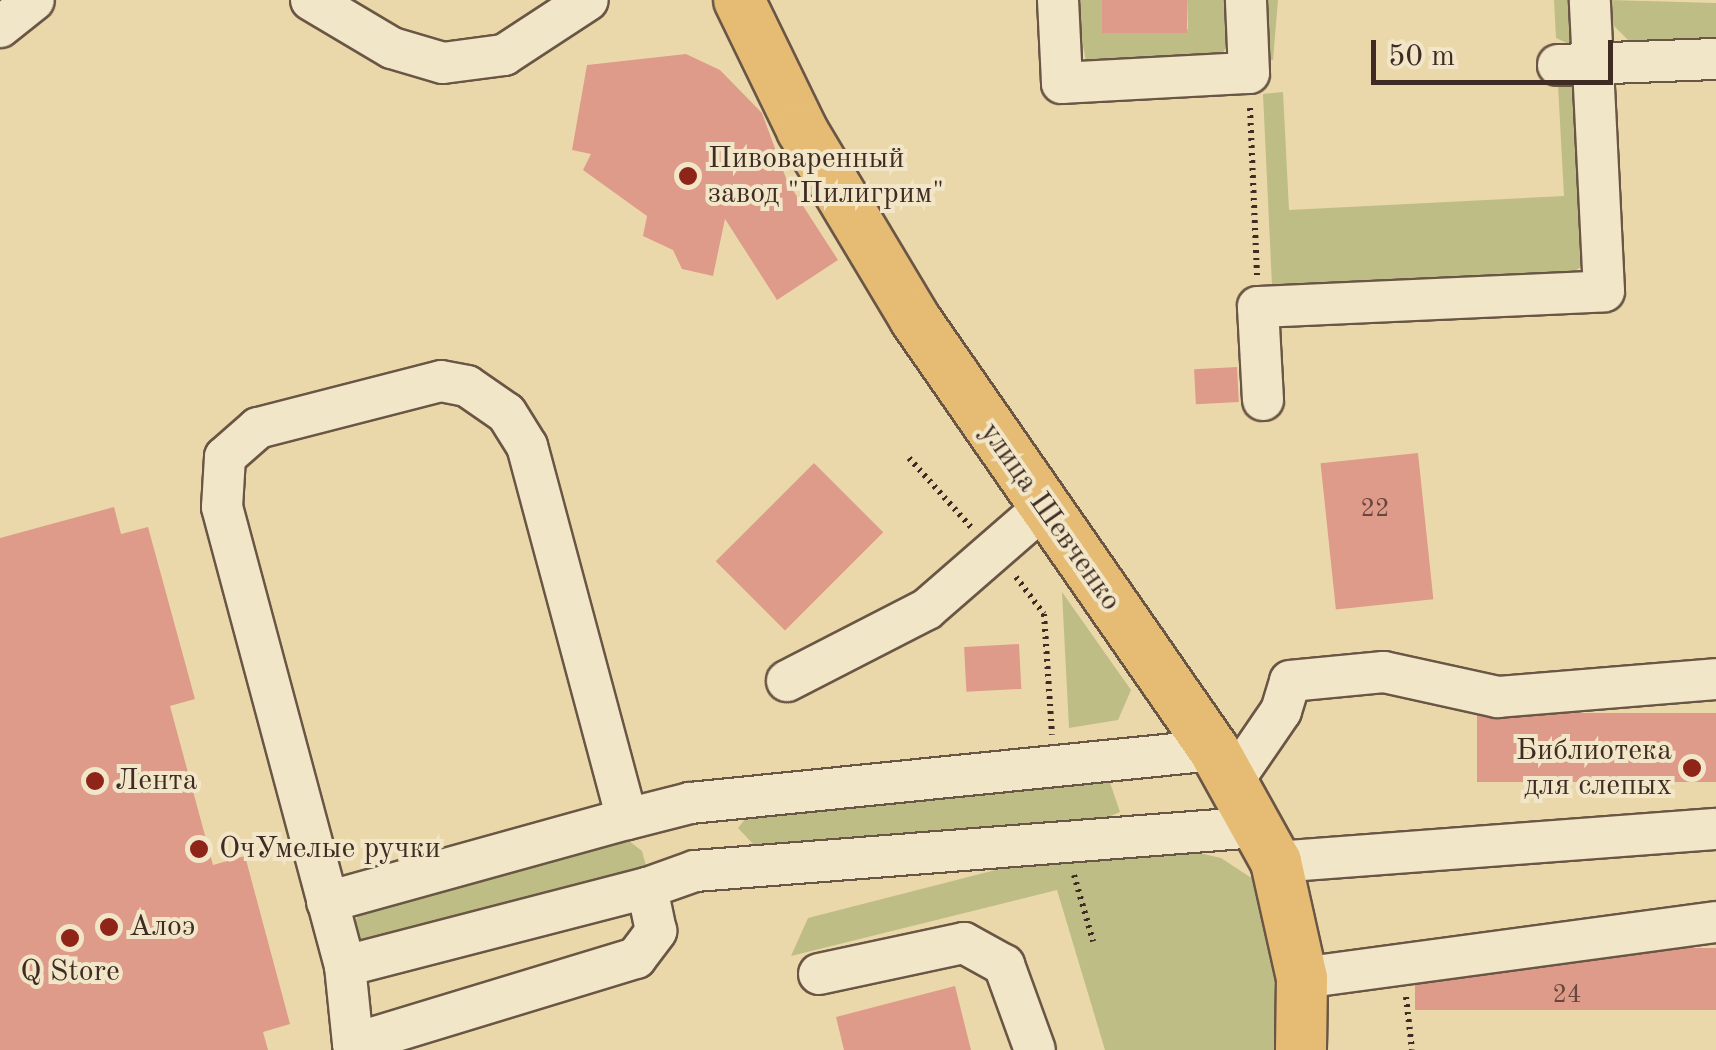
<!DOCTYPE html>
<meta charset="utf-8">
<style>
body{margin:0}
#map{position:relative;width:1716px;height:1050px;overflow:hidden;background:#ebd8aa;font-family:"Old Standard TT",serif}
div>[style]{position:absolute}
.green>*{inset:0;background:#bdbd85}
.building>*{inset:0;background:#df9b8a;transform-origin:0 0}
.path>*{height:6px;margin-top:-3px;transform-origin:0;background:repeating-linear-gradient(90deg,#3f2b23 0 2.5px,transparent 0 7.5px)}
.roads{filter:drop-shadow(2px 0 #6a5645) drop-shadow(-2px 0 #6a5645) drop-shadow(0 2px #6a5645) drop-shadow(0 -2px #6a5645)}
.minor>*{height:40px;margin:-20px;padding:0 20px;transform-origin:20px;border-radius:20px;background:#f2e6c8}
.major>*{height:50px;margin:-25px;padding:0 25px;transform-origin:25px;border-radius:25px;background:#e6bc75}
.dots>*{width:28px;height:28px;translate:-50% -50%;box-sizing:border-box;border:5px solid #f2e6c8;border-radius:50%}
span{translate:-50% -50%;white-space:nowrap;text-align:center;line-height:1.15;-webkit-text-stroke:8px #f2e6c8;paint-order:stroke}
.number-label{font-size:25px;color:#67473d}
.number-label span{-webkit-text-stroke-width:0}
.poi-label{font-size:30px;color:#3f2b23}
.left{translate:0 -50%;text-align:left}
.right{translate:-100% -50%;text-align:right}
.street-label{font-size:30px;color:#3f2b23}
.scale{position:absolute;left:1371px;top:40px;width:242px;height:45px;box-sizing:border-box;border:5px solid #3f2b23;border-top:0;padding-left:12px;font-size:30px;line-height:35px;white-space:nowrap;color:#3f2b23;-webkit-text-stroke:8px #f2e6c8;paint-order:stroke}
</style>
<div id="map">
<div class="green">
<div style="clip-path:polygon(1074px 0,1102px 0,1104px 33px,1188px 29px,1187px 0,1228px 0,1227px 47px,1217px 61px,1087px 66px)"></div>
<div style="clip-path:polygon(1258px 0,1278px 0,1273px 60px,1263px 58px)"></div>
<div style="clip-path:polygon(1554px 0,1577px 0,1575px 47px,1556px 38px)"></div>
<div style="clip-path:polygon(1609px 0,1716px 3px,1716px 42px,1634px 46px,1612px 24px)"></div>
<div style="clip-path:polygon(1579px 83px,1584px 265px,1570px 274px,1272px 286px,1263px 94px,1283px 92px,1289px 210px,1564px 196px,1558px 85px)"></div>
<div style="clip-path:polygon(1062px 592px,1131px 690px,1118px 720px,1069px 728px)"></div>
<div style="clip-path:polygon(1109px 780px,1120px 812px,1101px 820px,755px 846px,738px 828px,754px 808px)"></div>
<div style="clip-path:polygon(619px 833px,642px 851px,648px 873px,357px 952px,350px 931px,364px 905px)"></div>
<div style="clip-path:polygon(1182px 849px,1221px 858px,1256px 881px,1280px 915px,1287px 1050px,1105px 1050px,1057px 890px,791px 956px,808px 918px,1027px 862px)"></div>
</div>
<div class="building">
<div style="left:1102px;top:0;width:85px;height:33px"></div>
<div style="clip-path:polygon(686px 54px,720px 70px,762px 113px,787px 181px,838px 260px,777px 300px,725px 219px,713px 276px,682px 269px,673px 250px,643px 236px,647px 216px,583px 170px,591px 154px,572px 150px,587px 65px)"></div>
<div style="left:1237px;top:367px;width:35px;height:43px;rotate:87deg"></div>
<div style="left:1418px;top:453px;width:147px;height:98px;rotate:84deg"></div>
<div style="left:814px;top:463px;width:98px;height:139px;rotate:45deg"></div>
<div style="clip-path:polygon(114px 507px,121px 534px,148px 527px,195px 699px,170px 706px,213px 865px,245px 856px,290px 1024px,263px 1032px,268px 1050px,0 1050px,0 538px)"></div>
<div style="left:1019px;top:644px;width:45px;height:55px;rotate:87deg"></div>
<div style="left:1716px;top:713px;width:69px;height:239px;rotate:90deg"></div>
<div style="left:1716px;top:948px;width:62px;height:301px;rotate:90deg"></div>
<div style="clip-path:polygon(955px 986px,971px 1050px,844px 1050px,836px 1017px)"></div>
</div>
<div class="path">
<div style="left:1250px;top:108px;width:168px;rotate:87.6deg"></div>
<div style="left:909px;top:458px;width:93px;rotate:48.1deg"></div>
<div style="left:1016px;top:577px;width:46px;rotate:52.9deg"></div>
<div style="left:1044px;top:614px;width:121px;rotate:86.2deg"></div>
<div style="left:1074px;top:875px;width:69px;rotate:73.9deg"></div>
<div style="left:1406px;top:997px;width:53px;rotate:83.5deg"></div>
</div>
<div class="roads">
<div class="minor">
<div style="left:311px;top:0;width:94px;rotate:30.7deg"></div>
<div style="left:392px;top:48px;width:53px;rotate:16.4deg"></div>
<div style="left:443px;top:63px;width:62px;rotate:-7.5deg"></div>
<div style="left:504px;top:55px;width:100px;rotate:-33.2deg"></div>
<div style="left:1058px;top:0;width:83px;rotate:87.2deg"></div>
<div style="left:1062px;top:83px;width:187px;rotate:-3.1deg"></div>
<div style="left:1249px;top:73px;width:73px;rotate:-92.4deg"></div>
<div style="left:0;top:27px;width:43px;rotate:-38.5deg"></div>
<div style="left:1558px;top:65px;width:158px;rotate:-2.2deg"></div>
<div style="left:1263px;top:400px;width:93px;rotate:-93.1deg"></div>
<div style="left:1258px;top:307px;width:346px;rotate:-2.6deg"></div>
<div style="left:1604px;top:291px;width:291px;rotate:-92.8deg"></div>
<div style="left:787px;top:681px;width:157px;rotate:-27.2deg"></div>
<div style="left:927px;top:609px;width:152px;rotate:-41deg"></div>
<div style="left:1214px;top:750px;width:527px;rotate:174.22deg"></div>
<div style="left:690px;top:803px;width:65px;rotate:165.7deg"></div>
<div style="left:627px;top:819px;width:386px;rotate:-105deg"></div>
<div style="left:527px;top:446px;width:39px;rotate:-122deg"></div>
<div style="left:506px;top:413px;width:47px;rotate:-145.3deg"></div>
<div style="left:467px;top:386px;width:26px;rotate:-169deg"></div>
<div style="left:441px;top:381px;width:189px;rotate:165.6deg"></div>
<div style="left:258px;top:428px;width:44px;rotate:138.7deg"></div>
<div style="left:225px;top:457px;width:50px;rotate:93.4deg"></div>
<div style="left:222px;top:507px;width:475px;rotate:75deg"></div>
<div style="left:345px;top:966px;width:78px;rotate:84.1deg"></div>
<div style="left:353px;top:1044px;width:296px;rotate:-16.9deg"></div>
<div style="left:636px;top:958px;width:34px;rotate:-53deg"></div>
<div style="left:656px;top:931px;width:44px;rotate:-101.8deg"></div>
<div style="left:647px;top:888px;width:51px;rotate:-19.5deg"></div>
<div style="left:695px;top:871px;width:564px;rotate:-4.48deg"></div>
<div style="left:1233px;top:781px;width:85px;rotate:-55.6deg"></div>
<div style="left:1281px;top:711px;width:31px;rotate:-73deg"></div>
<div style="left:1290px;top:681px;width:94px;rotate:-5.5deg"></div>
<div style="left:1384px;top:672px;width:117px;rotate:12.4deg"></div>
<div style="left:1498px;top:697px;width:219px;rotate:-4.7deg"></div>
<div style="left:1276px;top:862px;width:441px;rotate:-4.3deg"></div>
<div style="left:327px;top:902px;width:311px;rotate:-15.5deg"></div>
<div style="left:345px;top:966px;width:312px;rotate:-14.5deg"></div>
<div style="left:819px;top:974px;width:148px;rotate:-12.1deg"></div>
<div style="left:964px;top:943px;width:46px;rotate:28.8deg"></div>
<div style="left:1004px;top:965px;width:90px;rotate:70deg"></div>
<div style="left:1302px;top:978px;width:418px;rotate:-7.7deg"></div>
</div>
<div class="major">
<div style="left:739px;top:0;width:144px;rotate:64.1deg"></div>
<div style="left:802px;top:130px;width:220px;rotate:59.1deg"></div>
<div style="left:915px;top:319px;width:525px;rotate:55.25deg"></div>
<div style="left:1214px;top:750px;width:128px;rotate:61deg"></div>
<div style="left:1276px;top:862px;width:119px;rotate:77.4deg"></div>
<div style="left:1302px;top:978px;width:72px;rotate:90.8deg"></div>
</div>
</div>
<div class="dots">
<div style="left:688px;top:176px;background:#8f2418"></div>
<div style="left:1692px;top:768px;background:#8f2418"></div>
<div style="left:95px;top:781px;background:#8f2418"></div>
<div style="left:199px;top:849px;background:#8f2418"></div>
<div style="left:109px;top:927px;background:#8f2418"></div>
<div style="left:70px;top:938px;background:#8f2418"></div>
</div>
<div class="number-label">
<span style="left:1375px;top:510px">22</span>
<span style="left:1567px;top:996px">24</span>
</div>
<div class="poi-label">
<span class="left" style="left:708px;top:176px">Пивоваренный<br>завод "Пилигрим"</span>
<span class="right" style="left:1672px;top:768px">Библиотека<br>для слепых</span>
<span class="left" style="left:115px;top:781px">Лента</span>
<span class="left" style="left:219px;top:849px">ОчУмелые ручки</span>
<span class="left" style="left:129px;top:927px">Алоэ</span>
<span style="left:70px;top:972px">Q Store</span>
</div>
<div class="street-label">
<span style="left:1050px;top:517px;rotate:55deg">улица Шевченко</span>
</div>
<div class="scale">50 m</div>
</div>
